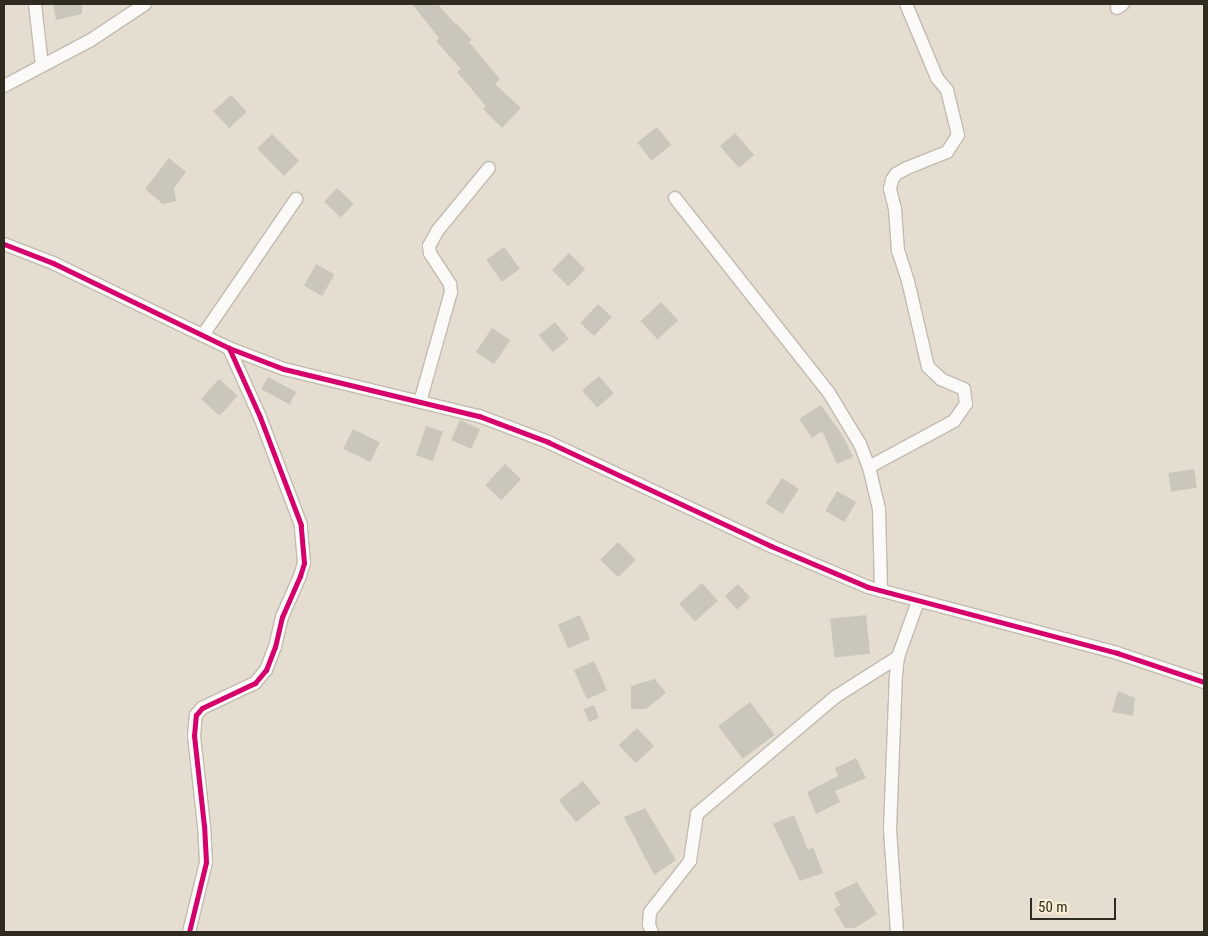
<!DOCTYPE html>
<style>
body{margin:0}
#map{position:relative;width:1208px;height:936px;overflow:hidden;background:#e5ddcf;font-family:"Roboto Condensed",sans-serif}
div>[style]{position:absolute}
.building>*{inset:0;background:#cbc6bb;transform-origin:0 0}
.roads{filter:drop-shadow(1px 0 #c1bbb0) drop-shadow(-1px 0 #c1bbb0) drop-shadow(0 1px #c1bbb0) drop-shadow(0 -1px #c1bbb0)}
.minor>*{height:12px;margin:-6px;padding:0 6px;transform-origin:6px;border-radius:6px;background:#fbfaf8}
.cycleway>*{height:5px;margin:-2.5px;padding:0 2.5px;transform-origin:2.5px;border-radius:2.5px;background:#d6006c}
span{translate:-50% -50%;white-space:nowrap;text-align:center;line-height:1.15;-webkit-text-stroke:4px #faeed4;paint-order:stroke}
.frame{position:absolute;inset:0;border:5px solid #2f2b21;pointer-events:none}
.scale{position:absolute;left:1030px;top:898px;width:86px;height:22px;box-sizing:border-box;border:2px solid #2f2b21;border-top:0;padding-left:6px;font-size:15px;line-height:18px;white-space:nowrap;color:#2f2b21;-webkit-text-stroke:4px #faeed4;paint-order:stroke}
</style>
<div id="map">
<div class="building">
<div style="clip-path:polygon(53px 4px,82px 4px,82px 14px,56px 20px)"></div>
<div style="clip-path:polygon(412px 4px,438px 4px,455px 24px,456px 23px,472px 40px,469px 42px,500px 79px,495px 84px,521px 108px,502px 128px,483px 109px,486px 106px,457px 72px,461px 69px,436px 41px,439px 38px)"></div>
<div style="left:231px;top:95px;width:23px;height:24px;rotate:47deg"></div>
<div style="left:657px;top:127px;width:23px;height:25px;rotate:52deg"></div>
<div style="left:735px;top:133px;width:29px;height:20px;rotate:49deg"></div>
<div style="left:272px;top:134px;width:38px;height:21px;rotate:45deg"></div>
<div style="clip-path:polygon(169px 158px,186px 172px,174px 188px,176px 201px,163px 204px,145px 189px)"></div>
<div style="left:337px;top:188px;width:23px;height:19px;rotate:43deg"></div>
<div style="left:504px;top:247px;width:27px;height:22px;rotate:54deg"></div>
<div style="left:569px;top:253px;width:23px;height:24px;rotate:45deg"></div>
<div style="left:316px;top:264px;width:21px;height:25px;rotate:29deg"></div>
<div style="left:661px;top:302px;width:25px;height:28px;rotate:47deg"></div>
<div style="left:598px;top:304px;width:19px;height:26px;rotate:43deg"></div>
<div style="left:555px;top:322px;width:22px;height:21px;rotate:51deg"></div>
<div style="left:492px;top:328px;width:22px;height:29px;rotate:34deg"></div>
<div style="left:599px;top:376px;width:23px;height:22px;rotate:50deg"></div>
<div style="left:268px;top:377px;width:32px;height:14px;rotate:28deg"></div>
<div style="left:219px;top:379px;width:25px;height:27px;rotate:42deg"></div>
<div style="clip-path:polygon(821px 405px,843px 436px,853px 457px,837px 464px,822px 431px,812px 438px,799px 419px)"></div>
<div style="left:460px;top:420px;width:22px;height:22px;rotate:24deg"></div>
<div style="left:426px;top:426px;width:18px;height:31px;rotate:19deg"></div>
<div style="left:353px;top:429px;width:30px;height:22px;rotate:26deg"></div>
<div style="left:505px;top:464px;width:22px;height:29px;rotate:43deg"></div>
<div style="left:1194px;top:469px;width:19px;height:26px;rotate:81deg"></div>
<div style="left:782px;top:478px;width:20px;height:30px;rotate:33deg"></div>
<div style="left:837px;top:491px;width:22px;height:23px;rotate:30deg"></div>
<div style="left:618px;top:542px;width:25px;height:25px;rotate:45deg"></div>
<div style="left:702px;top:583px;width:24px;height:31px;rotate:48deg"></div>
<div style="left:738px;top:584px;width:18px;height:18px;rotate:47deg"></div>
<div style="left:580px;top:615px;width:26px;height:24px;rotate:67deg"></div>
<div style="left:866px;top:615px;width:39px;height:36px;rotate:84deg"></div>
<div style="left:594px;top:661px;width:32px;height:22px;rotate:66deg"></div>
<div style="clip-path:polygon(655px 679px,666px 693px,646px 709px,631px 709px,631px 686px)"></div>
<div style="clip-path:polygon(1118px 691px,1135px 698px,1133px 716px,1112px 712px)"></div>
<div style="left:750px;top:702px;width:41px;height:40px;rotate:53deg"></div>
<div style="left:594px;top:705px;width:14px;height:11px;rotate:69deg"></div>
<div style="left:637px;top:728px;width:25px;height:25px;rotate:47deg"></div>
<div style="clip-path:polygon(856px 758px,866px 778px,835px 791px,840px 802px,816px 814px,807px 792px,838px 776px,835px 768px)"></div>
<div style="left:583px;top:781px;width:28px;height:31px;rotate:52deg"></div>
<div style="clip-path:polygon(645px 808px,676px 860px,654px 875px,624px 817px)"></div>
<div style="clip-path:polygon(794px 815px,808px 850px,813px 847px,823px 873px,800px 881px,773px 824px)"></div>
<div style="clip-path:polygon(857px 882px,877px 914px,855px 928px,845px 928px,834px 909px,840px 905px,834px 893px)"></div>
</div>
<div class="roads">
<div class="minor">
<div style="left:35px;top:4px;width:61px;rotate:83.5deg"></div>
<div style="left:1117px;top:8px;width:7px;rotate:-34deg"></div>
<div style="left:4px;top:86px;width:98px;rotate:-27.9deg"></div>
<div style="left:91px;top:40px;width:65px;rotate:-33.7deg"></div>
<div style="left:675px;top:198px;width:248px;rotate:51.7deg"></div>
<div style="left:829px;top:393px;width:60px;rotate:58.7deg"></div>
<div style="left:860px;top:444px;width:25px;rotate:69deg"></div>
<div style="left:869px;top:467px;width:43px;rotate:76.6deg"></div>
<div style="left:879px;top:509px;width:82px;rotate:88.6deg"></div>
<div style="left:4px;top:244px;width:53px;rotate:21.2deg"></div>
<div style="left:53px;top:263px;width:195px;rotate:25.8deg"></div>
<div style="left:229px;top:348px;width:59px;rotate:20.9deg"></div>
<div style="left:284px;top:369px;width:201px;rotate:13.6deg"></div>
<div style="left:479px;top:416px;width:74px;rotate:20.6deg"></div>
<div style="left:548px;top:442px;width:246px;rotate:25deg"></div>
<div style="left:771px;top:546px;width:105px;rotate:22.9deg"></div>
<div style="left:868px;top:587px;width:258px;rotate:14.8deg"></div>
<div style="left:1117px;top:653px;width:92px;rotate:18.4deg"></div>
<div style="left:203px;top:335px;width:165px;rotate:-55.6deg"></div>
<div style="left:420px;top:402px;width:114px;rotate:-74.3deg"></div>
<div style="left:451px;top:292px;width:8px;rotate:-97deg"></div>
<div style="left:450px;top:284px;width:37px;rotate:-123deg"></div>
<div style="left:430px;top:253px;width:7px;rotate:-98deg"></div>
<div style="left:429px;top:246px;width:18px;rotate:-61deg"></div>
<div style="left:438px;top:230px;width:80px;rotate:-50.6deg"></div>
<div style="left:869px;top:467px;width:97px;rotate:-28.4deg"></div>
<div style="left:954px;top:421px;width:21px;rotate:-55deg"></div>
<div style="left:966px;top:404px;width:15px;rotate:-98deg"></div>
<div style="left:964px;top:389px;width:25px;rotate:-157deg"></div>
<div style="left:941px;top:379px;width:18px;rotate:-137deg"></div>
<div style="left:928px;top:367px;width:88px;rotate:-103.1deg"></div>
<div style="left:908px;top:281px;width:32px;rotate:-108deg"></div>
<div style="left:898px;top:251px;width:42px;rotate:-94.1deg"></div>
<div style="left:895px;top:209px;width:21px;rotate:-104deg"></div>
<div style="left:890px;top:189px;width:9px;rotate:-77deg"></div>
<div style="left:892px;top:180px;width:7px;rotate:-56deg"></div>
<div style="left:896px;top:174px;width:13px;rotate:-29deg"></div>
<div style="left:907px;top:168px;width:43px;rotate:-21.8deg"></div>
<div style="left:947px;top:152px;width:20px;rotate:-57deg"></div>
<div style="left:958px;top:135px;width:46px;rotate:-103.7deg"></div>
<div style="left:947px;top:90px;width:16px;rotate:-130deg"></div>
<div style="left:937px;top:78px;width:80px;rotate:-112.7deg"></div>
<div style="left:189px;top:932px;width:72px;rotate:-76.3deg"></div>
<div style="left:206px;top:862px;width:36px;rotate:-93deg"></div>
<div style="left:204px;top:826px;width:91px;rotate:-96.3deg"></div>
<div style="left:194px;top:736px;width:21px;rotate:-85deg"></div>
<div style="left:196px;top:715px;width:9px;rotate:-49deg"></div>
<div style="left:202px;top:708px;width:59px;rotate:-25.3deg"></div>
<div style="left:255px;top:683px;width:17px;rotate:-50deg"></div>
<div style="left:266px;top:670px;width:25px;rotate:-69deg"></div>
<div style="left:275px;top:647px;width:31px;rotate:-77deg"></div>
<div style="left:282px;top:617px;width:45px;rotate:-66.3deg"></div>
<div style="left:300px;top:576px;width:14px;rotate:-73deg"></div>
<div style="left:304px;top:563px;width:38px;rotate:-95deg"></div>
<div style="left:301px;top:525px;width:116px;rotate:-110.8deg"></div>
<div style="left:260px;top:417px;width:76px;rotate:-114.2deg"></div>
<div style="left:652px;top:932px;width:8px;rotate:-113deg"></div>
<div style="left:649px;top:925px;width:13px;rotate:-86deg"></div>
<div style="left:650px;top:912px;width:65px;rotate:-51.9deg"></div>
<div style="left:690px;top:861px;width:48px;rotate:-81.5deg"></div>
<div style="left:697px;top:814px;width:181px;rotate:-40.3deg"></div>
<div style="left:835px;top:697px;width:75px;rotate:-32.4deg"></div>
<div style="left:897px;top:932px;width:103px;rotate:-93.9deg"></div>
<div style="left:890px;top:829px;width:154px;rotate:-87.8deg"></div>
<div style="left:896px;top:675px;width:18px;rotate:-84deg"></div>
<div style="left:898px;top:657px;width:59px;rotate:-70.3deg"></div>
</div>
</div>
<div class="cycleway">
<div style="left:4px;top:244px;width:53px;rotate:21.2deg"></div>
<div style="left:53px;top:263px;width:195px;rotate:25.8deg"></div>
<div style="left:229px;top:348px;width:59px;rotate:20.9deg"></div>
<div style="left:284px;top:369px;width:201px;rotate:13.6deg"></div>
<div style="left:479px;top:416px;width:74px;rotate:20.6deg"></div>
<div style="left:548px;top:442px;width:246px;rotate:25deg"></div>
<div style="left:771px;top:546px;width:105px;rotate:22.9deg"></div>
<div style="left:868px;top:587px;width:258px;rotate:14.8deg"></div>
<div style="left:1117px;top:653px;width:92px;rotate:18.4deg"></div>
<div style="left:189px;top:932px;width:72px;rotate:-76.3deg"></div>
<div style="left:206px;top:862px;width:36px;rotate:-93deg"></div>
<div style="left:204px;top:826px;width:91px;rotate:-96.3deg"></div>
<div style="left:194px;top:736px;width:21px;rotate:-85deg"></div>
<div style="left:196px;top:715px;width:9px;rotate:-49deg"></div>
<div style="left:202px;top:708px;width:59px;rotate:-25.3deg"></div>
<div style="left:255px;top:683px;width:17px;rotate:-50deg"></div>
<div style="left:266px;top:670px;width:25px;rotate:-69deg"></div>
<div style="left:275px;top:647px;width:31px;rotate:-77deg"></div>
<div style="left:282px;top:617px;width:45px;rotate:-66.3deg"></div>
<div style="left:300px;top:576px;width:14px;rotate:-73deg"></div>
<div style="left:304px;top:563px;width:38px;rotate:-95deg"></div>
<div style="left:301px;top:525px;width:116px;rotate:-110.8deg"></div>
<div style="left:260px;top:417px;width:76px;rotate:-114.2deg"></div>
</div>
<div class="frame"></div>
<div class="scale">50 m</div>
</div>
